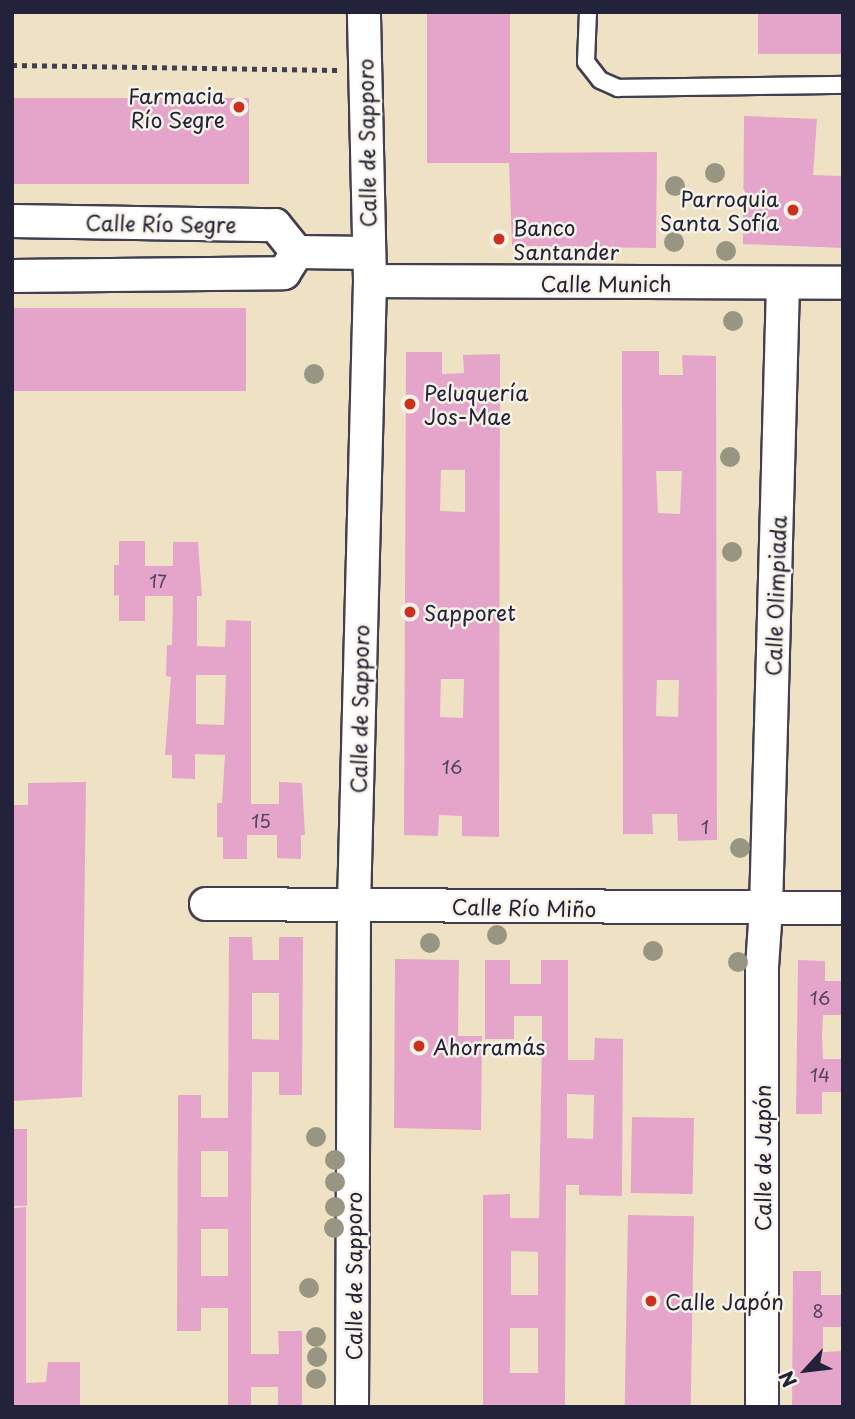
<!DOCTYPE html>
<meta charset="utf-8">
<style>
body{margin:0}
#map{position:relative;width:855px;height:1419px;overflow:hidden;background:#efe2c4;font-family:"Playpen Sans",sans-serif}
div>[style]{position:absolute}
.building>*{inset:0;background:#e5a5cb;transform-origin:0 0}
.path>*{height:4.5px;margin-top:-2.25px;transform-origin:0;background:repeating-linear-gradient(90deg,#413f50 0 5px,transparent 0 10px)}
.roads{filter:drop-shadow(2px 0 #413f50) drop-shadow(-2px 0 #413f50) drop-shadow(0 2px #413f50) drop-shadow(0 -2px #413f50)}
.service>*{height:16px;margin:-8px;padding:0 8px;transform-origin:8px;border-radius:8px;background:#fff}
.minor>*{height:32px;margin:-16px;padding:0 16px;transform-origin:16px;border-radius:16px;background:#fff}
.trees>*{width:20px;height:20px;margin:-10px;border-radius:50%;background:#989682}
.dots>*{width:19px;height:19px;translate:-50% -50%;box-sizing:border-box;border:4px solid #f7f3e8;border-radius:50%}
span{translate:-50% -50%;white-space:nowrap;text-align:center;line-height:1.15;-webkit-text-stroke:5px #f7f3e8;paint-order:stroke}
.number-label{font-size:18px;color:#53435f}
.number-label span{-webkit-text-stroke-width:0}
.poi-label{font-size:21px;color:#22223b}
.right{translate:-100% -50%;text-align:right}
.left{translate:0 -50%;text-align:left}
.street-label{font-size:21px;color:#22223b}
.frame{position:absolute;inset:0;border:14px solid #22223b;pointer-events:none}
.north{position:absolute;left:771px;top:1335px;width:70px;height:70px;-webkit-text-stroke:5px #f7f3e8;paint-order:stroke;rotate:243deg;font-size:19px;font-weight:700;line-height:28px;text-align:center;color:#22223b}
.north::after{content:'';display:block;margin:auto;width:24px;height:32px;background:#22223b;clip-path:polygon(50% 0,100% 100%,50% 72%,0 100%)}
</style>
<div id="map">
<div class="building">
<div style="clip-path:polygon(427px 12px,510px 12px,510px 153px,657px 152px,656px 248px,512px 246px,509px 163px,427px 163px)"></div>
<div style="left:758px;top:12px;width:85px;height:42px"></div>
<div style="left:12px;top:98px;width:237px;height:86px"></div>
<div style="clip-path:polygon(744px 116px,817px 119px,813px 175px,843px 176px,843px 248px,743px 244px)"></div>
<div style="left:12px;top:308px;width:234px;height:83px"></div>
<div style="clip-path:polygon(evenodd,622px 351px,659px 351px,659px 375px,683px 375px,682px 355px,716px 356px,717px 840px,678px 841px,677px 814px,652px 814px,653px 834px,623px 834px,622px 351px,656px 471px,682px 471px,680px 514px,658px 513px,656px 471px,622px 351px,657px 680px,679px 680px,678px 717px,656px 716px,657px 680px)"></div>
<div style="clip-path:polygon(evenodd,406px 352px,442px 352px,442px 374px,464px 373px,463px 355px,500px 354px,499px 837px,462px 836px,462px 816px,439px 815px,438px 836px,404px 835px,406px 352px,441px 470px,465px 470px,465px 512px,440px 511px,441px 470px,406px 352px,441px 679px,464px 679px,463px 718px,440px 717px,441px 679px)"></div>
<div style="clip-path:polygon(evenodd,119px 541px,145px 541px,145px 566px,173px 566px,173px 542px,198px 542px,202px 596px,197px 596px,197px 646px,225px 647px,226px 620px,251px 621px,251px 804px,279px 804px,279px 782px,302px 783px,305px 835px,301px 835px,301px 859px,277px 858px,277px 835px,247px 835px,247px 859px,223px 859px,223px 837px,217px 837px,217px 803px,222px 803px,225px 755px,195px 754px,195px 779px,172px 778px,172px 755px,165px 755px,171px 677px,166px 676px,167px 645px,172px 645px,173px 596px,145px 596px,145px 621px,119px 621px,119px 595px,114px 596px,114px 565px,119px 565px,119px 541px,196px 675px,226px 675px,224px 725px,196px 724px,196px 675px)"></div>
<div style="clip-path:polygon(86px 782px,82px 1097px,12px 1101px,12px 805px,28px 805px,28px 783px)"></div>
<div style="clip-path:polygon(evenodd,229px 937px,252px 937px,253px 960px,279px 960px,279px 937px,303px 937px,302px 1095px,279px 1095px,279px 1072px,252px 1072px,251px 1212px,251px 1354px,279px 1354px,278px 1331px,302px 1331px,302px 1407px,278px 1407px,278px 1387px,251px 1387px,251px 1407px,228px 1407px,228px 1308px,201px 1308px,201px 1331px,177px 1331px,178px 1095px,201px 1095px,201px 1118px,228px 1118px,229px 937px,252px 993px,279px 993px,279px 1040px,252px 1039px,252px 993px,229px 937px,201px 1151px,228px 1151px,228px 1197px,201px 1197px,201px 1151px,229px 937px,201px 1229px,228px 1229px,228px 1276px,201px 1276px,201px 1229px)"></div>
<div style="clip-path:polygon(395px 959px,459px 960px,458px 1036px,482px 1036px,481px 1130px,394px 1128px)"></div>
<div style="clip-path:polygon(evenodd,485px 960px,510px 960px,510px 984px,541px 984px,541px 960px,568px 960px,568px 1060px,594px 1060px,595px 1038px,623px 1039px,622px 1196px,579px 1195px,579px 1185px,566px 1185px,565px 1407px,483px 1407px,483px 1195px,510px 1194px,510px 1218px,539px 1218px,542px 1038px,542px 1016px,514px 1016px,514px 1039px,485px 1039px,485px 960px,567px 1094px,594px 1095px,593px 1139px,567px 1138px,567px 1094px,485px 960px,511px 1251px,538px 1252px,538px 1295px,511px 1295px,511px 1251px,485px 960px,510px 1328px,538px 1328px,538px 1373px,510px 1373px,510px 1328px)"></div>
<div style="clip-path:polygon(798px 960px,825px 961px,825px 981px,843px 981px,843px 1015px,823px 1015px,822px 1034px,823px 1059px,843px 1059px,843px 1092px,822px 1092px,822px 1114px,796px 1114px)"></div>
<div style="left:632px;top:1117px;width:62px;height:76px;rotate:1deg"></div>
<div style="left:12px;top:1129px;width:15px;height:77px"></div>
<div style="clip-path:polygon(26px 1207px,26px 1383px,46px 1382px,48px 1362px,80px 1362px,80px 1407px,12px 1407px,12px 1208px)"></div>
<div style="left:628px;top:1215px;width:66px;height:192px;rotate:1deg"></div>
<div style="clip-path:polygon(793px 1271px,821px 1271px,821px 1295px,843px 1295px,843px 1327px,823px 1327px,823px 1352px,843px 1351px,843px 1407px,792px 1407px)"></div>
</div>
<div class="path">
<div style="left:12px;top:65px;width:326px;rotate:0.9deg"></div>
</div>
<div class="roads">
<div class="service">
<div style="left:588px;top:12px;width:50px;rotate:92.3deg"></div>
<div style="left:586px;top:62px;width:23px;rotate:52deg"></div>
<div style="left:600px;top:80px;width:20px;rotate:24deg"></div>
<div style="left:618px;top:88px;width:225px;rotate:-0.8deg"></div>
</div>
<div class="minor">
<div style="left:12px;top:221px;width:263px;rotate:0.9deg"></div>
<div style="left:275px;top:225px;width:35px;rotate:51deg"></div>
<div style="left:297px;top:252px;width:72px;rotate:0.8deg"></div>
<div style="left:12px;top:276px;width:272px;rotate:-0.6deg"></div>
<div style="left:284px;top:273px;width:25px;rotate:-58deg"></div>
<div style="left:370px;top:281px;width:473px;rotate:0.2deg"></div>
<div style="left:206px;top:904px;width:637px;rotate:0.36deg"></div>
<div style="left:352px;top:1407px;width:502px;rotate:-89.77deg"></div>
<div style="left:354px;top:905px;width:624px;rotate:-88.53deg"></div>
<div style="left:370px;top:281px;width:269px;rotate:-91.3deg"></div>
<div style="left:762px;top:1407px;width:440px;rotate:-90deg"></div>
<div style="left:762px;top:967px;width:58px;rotate:-86.1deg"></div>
<div style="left:766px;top:909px;width:625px;rotate:-88.44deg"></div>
</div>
</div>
<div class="trees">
<div style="left:715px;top:173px"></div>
<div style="left:675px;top:186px"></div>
<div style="left:674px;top:242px"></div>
<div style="left:726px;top:251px"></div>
<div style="left:733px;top:321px"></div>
<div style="left:314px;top:374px"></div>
<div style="left:730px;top:457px"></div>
<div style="left:732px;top:552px"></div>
<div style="left:740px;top:848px"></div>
<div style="left:497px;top:935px"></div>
<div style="left:430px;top:943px"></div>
<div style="left:653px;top:951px"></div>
<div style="left:738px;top:962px"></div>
<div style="left:316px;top:1137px"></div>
<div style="left:335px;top:1160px"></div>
<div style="left:335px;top:1182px"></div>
<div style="left:335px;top:1207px"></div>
<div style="left:334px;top:1228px"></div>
<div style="left:309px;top:1288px"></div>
<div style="left:316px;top:1337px"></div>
<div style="left:317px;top:1357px"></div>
<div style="left:316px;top:1379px"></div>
</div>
<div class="dots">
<div style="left:239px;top:107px;background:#c8321e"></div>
<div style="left:793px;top:210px;background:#c8321e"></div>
<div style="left:499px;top:239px;background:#c8321e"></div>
<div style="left:410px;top:404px;background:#c8321e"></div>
<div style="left:410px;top:612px;background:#c8321e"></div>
<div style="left:419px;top:1046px;background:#c8321e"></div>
<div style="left:651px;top:1301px;background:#c8321e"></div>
</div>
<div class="number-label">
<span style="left:158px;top:581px">17</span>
<span style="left:452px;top:767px">16</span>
<span style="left:261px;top:821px">15</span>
<span style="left:705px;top:827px">1</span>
<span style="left:820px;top:998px">16</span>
<span style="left:820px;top:1075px">14</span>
<span style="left:818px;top:1311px">8</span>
</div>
<div class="poi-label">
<span class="right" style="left:225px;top:107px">Farmacia<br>Río Segre</span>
<span class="right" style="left:779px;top:210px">Parroquia<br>Santa Sofía</span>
<span class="left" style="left:513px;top:239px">Banco<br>Santander</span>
<span class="left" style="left:424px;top:404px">Peluquería<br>Jos-Mae</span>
<span class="left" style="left:424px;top:612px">Sapporet</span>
<span class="left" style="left:433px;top:1046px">Ahorramás</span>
<span class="left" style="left:665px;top:1301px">Calle Japón</span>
</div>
<div class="street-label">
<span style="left:366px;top:143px;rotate:-91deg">Calle de Sapporo</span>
<span style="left:161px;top:223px;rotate:1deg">Calle Río Segre</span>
<span style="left:606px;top:283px">Calle Munich</span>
<span style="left:775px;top:596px;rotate:-88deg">Calle Olimpiada</span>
<span style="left:359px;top:709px;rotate:-89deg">Calle de Sapporo</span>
<span style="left:524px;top:907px;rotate:1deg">Calle Río Miño</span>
<span style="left:762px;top:1158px;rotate:-90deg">Calle de Japón</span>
<span style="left:353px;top:1276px;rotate:-90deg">Calle de Sapporo</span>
</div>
<div class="frame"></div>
<div class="north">N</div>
</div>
